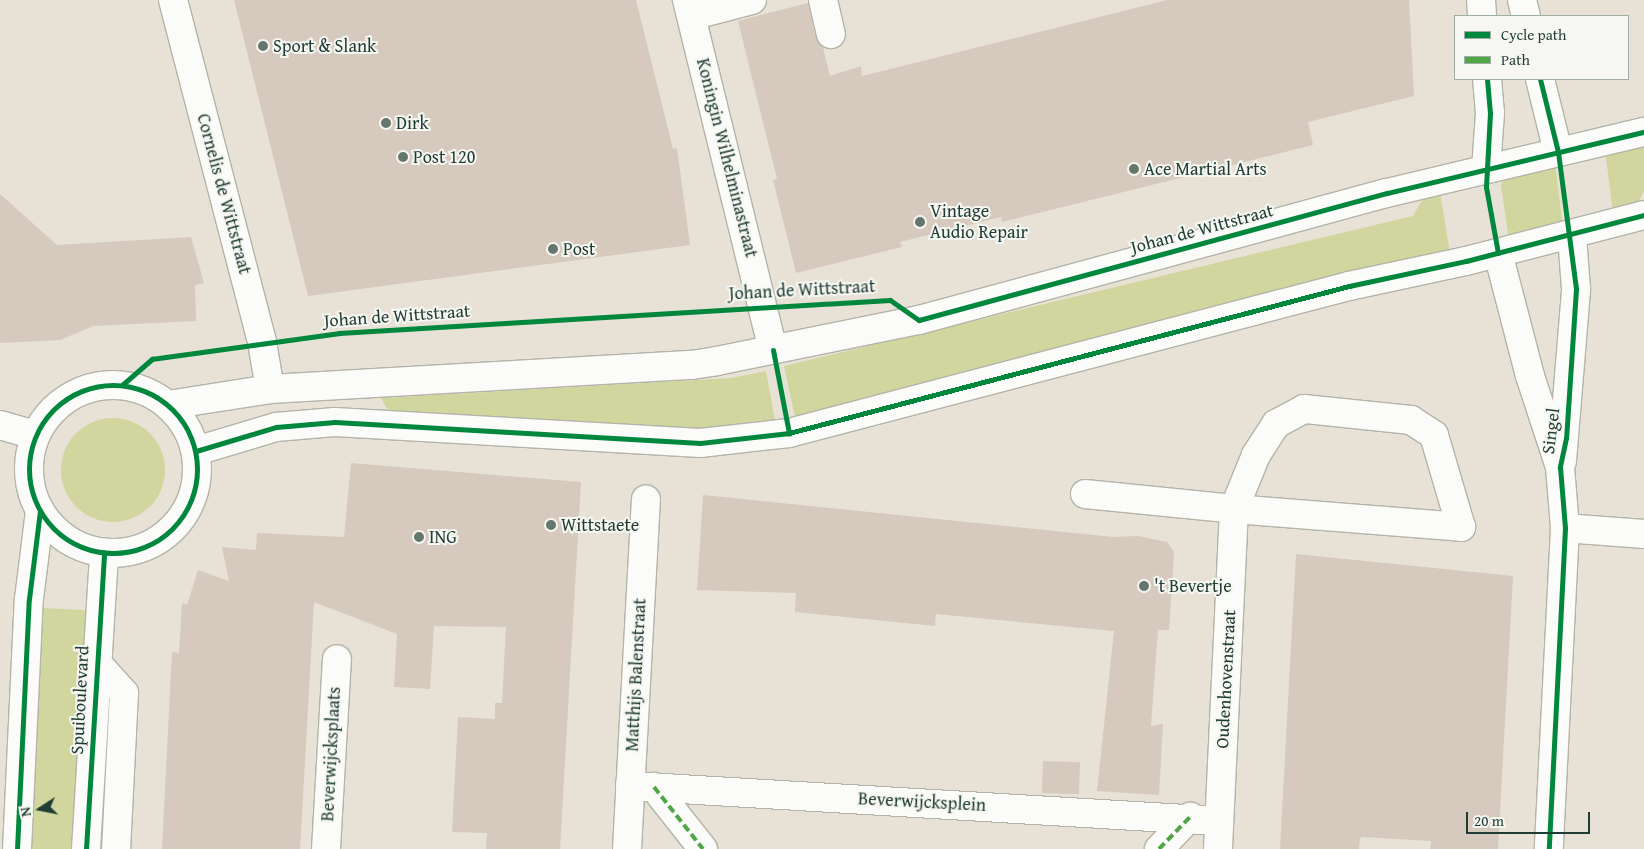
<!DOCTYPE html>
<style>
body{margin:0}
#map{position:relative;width:1644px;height:849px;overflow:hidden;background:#e7e2d5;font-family:"Gentium Book Plus",serif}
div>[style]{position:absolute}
.green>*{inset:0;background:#d0d69d}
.round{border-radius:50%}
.building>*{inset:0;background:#d6c9be;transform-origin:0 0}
.roads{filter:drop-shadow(1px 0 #b3b3aa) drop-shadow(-1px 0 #b3b3aa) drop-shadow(0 1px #b3b3aa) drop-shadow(0 -1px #b3b3aa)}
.minor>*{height:28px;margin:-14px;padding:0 14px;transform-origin:14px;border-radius:14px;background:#fbfbf9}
.minor>.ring{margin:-14px;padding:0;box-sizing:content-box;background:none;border:28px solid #fbfbf9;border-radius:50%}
.quiet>*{height:4px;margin-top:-2px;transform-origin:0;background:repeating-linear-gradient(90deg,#4fa644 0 8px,transparent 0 12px)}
.cycleway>*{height:5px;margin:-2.5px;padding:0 2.5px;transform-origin:2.5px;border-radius:2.5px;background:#00873e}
.cycleway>.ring{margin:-2.5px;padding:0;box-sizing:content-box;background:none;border:5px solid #00873e;border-radius:50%}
.dots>*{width:14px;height:14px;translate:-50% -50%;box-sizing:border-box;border:2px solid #f6f6f2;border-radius:50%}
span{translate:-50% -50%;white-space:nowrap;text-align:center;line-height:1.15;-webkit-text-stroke:4px #f6f6f2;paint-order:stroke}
.poi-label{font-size:18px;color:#1f3d34}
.left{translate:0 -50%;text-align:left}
.street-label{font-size:18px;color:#1f3d34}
.legend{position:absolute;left:1454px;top:15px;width:175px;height:65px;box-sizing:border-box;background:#f6f6f2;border:1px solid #a0aca6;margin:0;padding:6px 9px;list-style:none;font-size:15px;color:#1f3d34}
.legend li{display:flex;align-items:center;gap:10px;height:25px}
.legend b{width:25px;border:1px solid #a0aca6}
.north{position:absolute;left:15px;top:784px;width:50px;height:50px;-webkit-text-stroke:4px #f6f6f2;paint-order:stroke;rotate:259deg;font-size:14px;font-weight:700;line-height:20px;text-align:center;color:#1f3d34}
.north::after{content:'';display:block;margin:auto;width:18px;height:22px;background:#1f3d34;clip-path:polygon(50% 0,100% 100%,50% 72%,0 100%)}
.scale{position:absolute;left:1466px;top:812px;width:124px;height:22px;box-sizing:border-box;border:2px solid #1f3d34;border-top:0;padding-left:6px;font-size:15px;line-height:18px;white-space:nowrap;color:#1f3d34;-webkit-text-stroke:4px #f6f6f2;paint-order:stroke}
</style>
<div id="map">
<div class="green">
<div style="clip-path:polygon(1644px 141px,1644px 191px,1635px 208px,1613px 213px,1605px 150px)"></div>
<div style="clip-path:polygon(1555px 163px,1563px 228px,1509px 241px,1501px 185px,1506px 175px)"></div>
<div style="clip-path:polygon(1440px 192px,1450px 254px,796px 422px,784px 366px,1413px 216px,1425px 195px)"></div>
<div style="clip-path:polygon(766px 371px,776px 426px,725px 431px,653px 431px,388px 411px,381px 398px,731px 378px)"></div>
<div class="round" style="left:61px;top:418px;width:104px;height:104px"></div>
<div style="clip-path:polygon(41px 608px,83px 610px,88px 614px,76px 849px,28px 849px)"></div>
</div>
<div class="building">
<div style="clip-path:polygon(234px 0,636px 0,673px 149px,677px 148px,690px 245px,308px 296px)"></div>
<div style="clip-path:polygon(1167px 0,1409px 0,1414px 96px,1308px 122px,1313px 145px,1002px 222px,1001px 217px,900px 242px,902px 247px,796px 273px,773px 180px,777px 179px,738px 21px,808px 3px,816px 38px,823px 47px,830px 76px,861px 66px,862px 76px)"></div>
<div style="clip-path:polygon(0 194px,57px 245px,191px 237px,204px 283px,195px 285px,196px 321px,93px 326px,60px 340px,0 343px)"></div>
<div style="clip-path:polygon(351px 463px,581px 482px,560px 849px,486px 849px,487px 833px,452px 832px,458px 717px,495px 719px,495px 703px,502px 703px,506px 627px,434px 626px,430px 689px,394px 687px,397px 634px,314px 602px,300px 849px,162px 849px,172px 652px,179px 653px,182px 603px,187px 605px,198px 570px,229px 581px,222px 547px,256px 550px,257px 533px,344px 537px)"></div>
<div style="clip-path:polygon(703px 495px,1113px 537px,1138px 536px,1167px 542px,1174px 552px,1169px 630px,1158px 630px,1151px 726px,1163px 724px,1159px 795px,1097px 791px,1114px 631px,936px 614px,935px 626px,795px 612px,796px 593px,697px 590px)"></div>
<div style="clip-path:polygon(1296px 554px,1513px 576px,1498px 849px,1430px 849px,1431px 841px,1363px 837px,1360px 838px,1359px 849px,1280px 849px)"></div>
<div style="left:1043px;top:761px;width:37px;height:32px;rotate:2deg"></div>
</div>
<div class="roads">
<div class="minor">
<div style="left:173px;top:0;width:353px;rotate:75.4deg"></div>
<div style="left:262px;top:342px;width:48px;rotate:80.3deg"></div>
<div style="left:687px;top:0;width:360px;rotate:76.2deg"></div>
<div style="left:823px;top:0;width:35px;rotate:77deg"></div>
<div style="left:1481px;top:0;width:16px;rotate:86deg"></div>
<div style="left:1522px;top:0;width:16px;rotate:76deg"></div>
<div style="left:691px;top:16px;width:63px;rotate:-14.7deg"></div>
<div style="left:1540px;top:79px;width:75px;rotate:76.1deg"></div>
<div style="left:1486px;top:169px;width:56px;rotate:-85.9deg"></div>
<div style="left:1490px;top:113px;width:34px;rotate:-95deg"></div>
<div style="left:1498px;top:253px;width:127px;rotate:75.4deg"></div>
<div style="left:1530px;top:376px;width:96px;rotate:71.8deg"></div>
<div style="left:1560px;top:467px;width:61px;rotate:85.3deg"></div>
<div style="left:1565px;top:528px;width:321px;rotate:92.9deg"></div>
<div class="ring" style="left:29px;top:385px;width:140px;height:140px"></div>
<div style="left:168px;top:405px;width:103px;rotate:-8.9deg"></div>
<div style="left:270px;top:389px;width:423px;rotate:-3.3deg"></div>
<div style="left:692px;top:365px;width:25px;rotate:-9deg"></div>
<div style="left:717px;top:361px;width:206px;rotate:-11.5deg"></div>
<div style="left:919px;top:320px;width:485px;rotate:-15.2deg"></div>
<div style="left:1387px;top:193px;width:264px;rotate:-13.4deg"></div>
<div style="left:0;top:425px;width:37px;rotate:16deg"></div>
<div style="left:196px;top:451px;width:84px;rotate:-16.7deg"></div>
<div style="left:276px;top:427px;width:59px;rotate:-4.8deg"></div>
<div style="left:335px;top:422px;width:366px;rotate:3.3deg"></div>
<div style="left:700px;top:443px;width:90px;rotate:-6.4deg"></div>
<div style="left:789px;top:433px;width:579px;rotate:-14.71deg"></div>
<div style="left:1349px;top:286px;width:120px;rotate:-12.1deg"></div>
<div style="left:1466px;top:261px;width:184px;rotate:-14.5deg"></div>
<div style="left:1562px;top:461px;width:173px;rotate:-85.3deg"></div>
<div style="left:1576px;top:289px;width:53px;rotate:-94.3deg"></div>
<div style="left:1085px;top:494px;width:150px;rotate:5.7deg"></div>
<div style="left:1234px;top:509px;width:228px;rotate:4.5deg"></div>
<div style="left:1461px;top:527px;width:96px;rotate:-106.4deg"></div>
<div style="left:1434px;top:435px;width:27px;rotate:-147deg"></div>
<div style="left:1411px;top:420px;width:108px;rotate:-174.1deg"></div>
<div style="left:1304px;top:409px;width:32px;rotate:152deg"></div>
<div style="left:1276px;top:424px;width:37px;rotate:123deg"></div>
<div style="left:1256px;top:455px;width:58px;rotate:112.2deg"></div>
<div style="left:1234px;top:509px;width:340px;rotate:92.7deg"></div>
<div style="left:1565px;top:528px;width:79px;rotate:4.3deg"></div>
<div style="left:96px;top:662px;width:42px;rotate:47.9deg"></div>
<div style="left:124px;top:693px;width:156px;rotate:92.9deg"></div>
<div style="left:630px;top:786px;width:590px;rotate:3.4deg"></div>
<div style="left:654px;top:787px;width:79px;rotate:51.7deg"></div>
<div style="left:17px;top:849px;width:250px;rotate:-87.3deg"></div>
<div style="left:29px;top:599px;width:89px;rotate:-82.9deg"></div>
<div style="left:86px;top:849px;width:297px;rotate:-86.5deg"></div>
<div style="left:326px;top:849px;width:190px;rotate:-86.7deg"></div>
<div style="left:627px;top:849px;width:350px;rotate:-86.9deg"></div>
<div style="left:1159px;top:849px;width:45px;rotate:-45.9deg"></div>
</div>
</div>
<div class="quiet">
<div style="left:654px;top:787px;width:79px;rotate:51.7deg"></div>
<div style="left:1159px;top:849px;width:45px;rotate:-45.9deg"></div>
</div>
<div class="cycleway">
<div style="left:1487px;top:79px;width:34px;rotate:85deg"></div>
<div style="left:1490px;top:113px;width:74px;rotate:93.1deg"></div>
<div style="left:1486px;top:187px;width:67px;rotate:79.7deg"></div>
<div style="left:1540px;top:79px;width:75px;rotate:76.1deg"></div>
<div style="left:1558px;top:152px;width:138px;rotate:82.5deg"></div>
<div style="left:1576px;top:289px;width:149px;rotate:93.8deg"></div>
<div style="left:1566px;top:438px;width:30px;rotate:102deg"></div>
<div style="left:1560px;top:467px;width:61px;rotate:85.3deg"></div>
<div style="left:1565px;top:528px;width:321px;rotate:92.9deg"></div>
<div style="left:773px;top:350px;width:85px;rotate:79.1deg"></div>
<div class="ring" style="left:29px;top:385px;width:163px;height:163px"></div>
<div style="left:122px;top:385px;width:40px;rotate:-41deg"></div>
<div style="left:152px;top:359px;width:189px;rotate:-7.9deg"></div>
<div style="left:339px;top:333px;width:552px;rotate:-3.43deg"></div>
<div style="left:890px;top:300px;width:35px;rotate:35deg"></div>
<div style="left:919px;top:320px;width:485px;rotate:-15.2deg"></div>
<div style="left:1387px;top:193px;width:264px;rotate:-13.4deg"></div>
<div style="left:196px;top:451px;width:84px;rotate:-16.7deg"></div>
<div style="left:276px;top:427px;width:59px;rotate:-4.8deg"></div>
<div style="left:335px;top:422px;width:366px;rotate:3.3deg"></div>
<div style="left:700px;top:443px;width:90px;rotate:-6.4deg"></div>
<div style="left:789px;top:433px;width:579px;rotate:-14.71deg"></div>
<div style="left:1349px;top:286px;width:120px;rotate:-12.1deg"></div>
<div style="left:1466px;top:261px;width:184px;rotate:-14.5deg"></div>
<div style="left:17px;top:849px;width:250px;rotate:-87.3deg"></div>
<div style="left:29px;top:599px;width:89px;rotate:-82.9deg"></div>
<div style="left:86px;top:849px;width:297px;rotate:-86.5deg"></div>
</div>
<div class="dots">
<div style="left:263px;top:46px;background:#65776c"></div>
<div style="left:386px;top:123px;background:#65776c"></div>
<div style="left:403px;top:157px;background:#65776c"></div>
<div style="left:1134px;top:169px;background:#65776c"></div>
<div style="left:920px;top:222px;background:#65776c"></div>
<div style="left:553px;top:249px;background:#65776c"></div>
<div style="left:551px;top:525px;background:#65776c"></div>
<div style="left:419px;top:537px;background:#65776c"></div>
<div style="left:1144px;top:586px;background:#65776c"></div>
</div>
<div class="poi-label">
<span class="left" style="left:273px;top:46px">Sport &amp; Slank</span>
<span class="left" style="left:396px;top:123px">Dirk</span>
<span class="left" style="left:413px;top:157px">Post 120</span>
<span class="left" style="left:1144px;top:169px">Ace Martial Arts</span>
<span class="left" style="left:930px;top:222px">Vintage<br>Audio Repair</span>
<span class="left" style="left:563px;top:249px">Post</span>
<span class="left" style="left:561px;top:525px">Wittstaete</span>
<span class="left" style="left:429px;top:537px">ING</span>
<span class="left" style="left:1154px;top:586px">'t Bevertje</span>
</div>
<div class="street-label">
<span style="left:727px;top:158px;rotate:76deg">Koningin Wilhelminastraat</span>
<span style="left:224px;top:194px;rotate:75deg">Cornelis de Wittstraat</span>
<span style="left:1202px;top:229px;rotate:-15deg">Johan de Wittstraat</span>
<span style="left:802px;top:290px;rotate:-3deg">Johan de Wittstraat</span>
<span style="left:397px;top:316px;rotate:-4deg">Johan de Wittstraat</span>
<span style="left:1551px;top:431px;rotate:-83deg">Singel</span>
<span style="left:636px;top:675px;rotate:-87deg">Matthijs Balenstraat</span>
<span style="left:1226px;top:679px;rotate:-87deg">Oudenhovenstraat</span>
<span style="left:80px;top:700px;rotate:-87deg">Spuiboulevard</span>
<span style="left:331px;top:754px;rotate:-87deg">Beverwijcksplaats</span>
<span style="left:922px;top:802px;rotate:3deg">Beverwijcksplein</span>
</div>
<ul class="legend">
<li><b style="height:6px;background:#00873e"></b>Cycle path</li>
<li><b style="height:6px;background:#4fa644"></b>Path</li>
</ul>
<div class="north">N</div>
<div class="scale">20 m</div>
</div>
